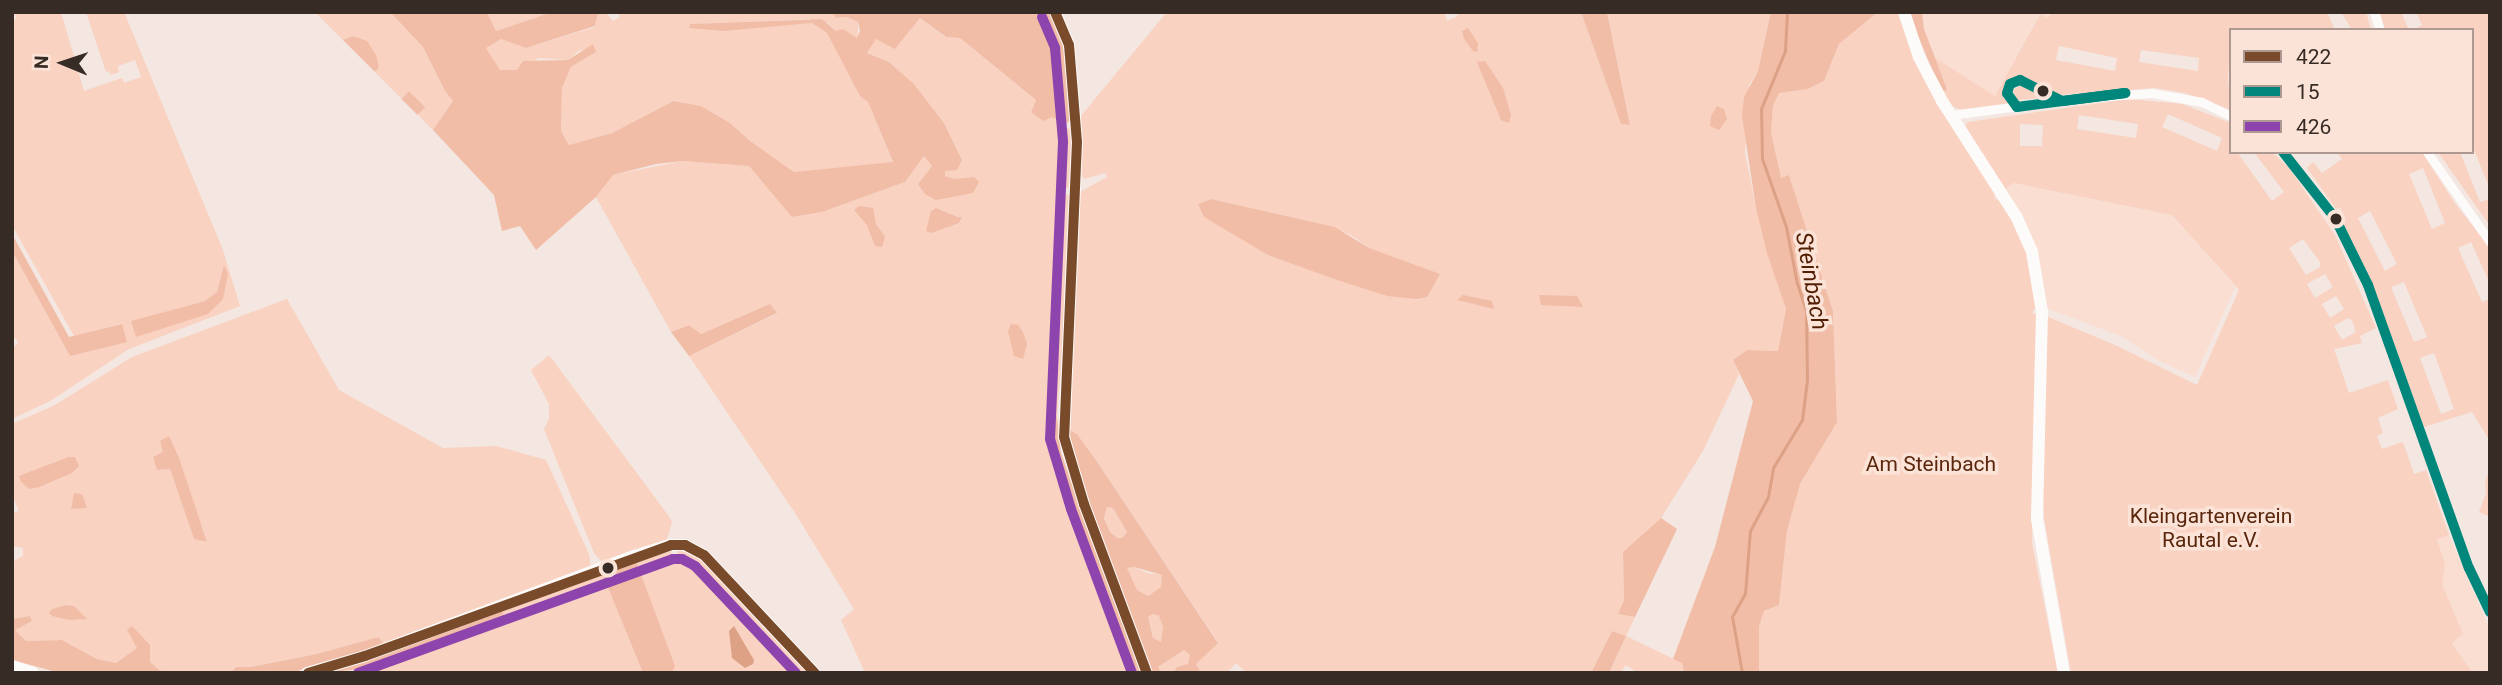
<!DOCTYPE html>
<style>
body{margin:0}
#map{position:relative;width:2502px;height:685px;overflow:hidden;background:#f4e6e0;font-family:Roboto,sans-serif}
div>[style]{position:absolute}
.built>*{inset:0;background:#faded2}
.green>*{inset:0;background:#f9d2c1}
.forest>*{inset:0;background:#f1bda7;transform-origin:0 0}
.water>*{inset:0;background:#dda186}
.stream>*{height:2.5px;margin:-1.25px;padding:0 1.25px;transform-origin:1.25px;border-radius:1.25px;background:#dda186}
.street>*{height:9px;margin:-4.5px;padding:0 4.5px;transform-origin:4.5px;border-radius:4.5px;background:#fdfbfa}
.secondary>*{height:12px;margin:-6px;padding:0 6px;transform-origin:6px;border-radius:6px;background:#fdfbfa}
.bus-1>*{height:10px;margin:-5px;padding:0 5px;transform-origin:5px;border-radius:5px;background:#7a4b2a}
.bus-2>*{height:10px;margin:-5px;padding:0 5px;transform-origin:5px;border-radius:5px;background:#00867a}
.bus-3>*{height:10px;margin:-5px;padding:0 5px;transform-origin:5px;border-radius:5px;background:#8e44ad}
.dots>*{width:19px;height:19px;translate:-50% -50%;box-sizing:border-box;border:4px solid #fce3d8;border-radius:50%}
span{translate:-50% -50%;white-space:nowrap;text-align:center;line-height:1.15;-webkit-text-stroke:7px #fce3d8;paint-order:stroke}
.park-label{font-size:21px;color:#5a270c}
.water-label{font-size:23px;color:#521f04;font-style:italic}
.frame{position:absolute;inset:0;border:14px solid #372b26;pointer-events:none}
.legend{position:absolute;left:2229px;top:28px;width:245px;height:126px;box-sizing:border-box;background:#fce3d8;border:2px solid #ad9991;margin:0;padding:9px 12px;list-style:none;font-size:21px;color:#372b26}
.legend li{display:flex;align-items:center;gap:14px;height:35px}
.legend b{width:35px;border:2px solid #ad9991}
.north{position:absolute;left:28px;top:28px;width:70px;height:70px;-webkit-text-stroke:5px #fce3d8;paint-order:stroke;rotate:272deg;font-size:19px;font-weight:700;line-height:28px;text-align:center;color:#372b26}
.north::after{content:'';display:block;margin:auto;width:24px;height:32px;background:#372b26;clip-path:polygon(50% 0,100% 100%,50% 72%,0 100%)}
</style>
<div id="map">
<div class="built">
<div style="clip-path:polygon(1922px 12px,2052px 12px,2048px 18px,2039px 14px,1995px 96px,1935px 58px,1924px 29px)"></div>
<div style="clip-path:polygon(2014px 183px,2172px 215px,2235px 287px,2195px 377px,2160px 361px,2121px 336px,2046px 308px,2037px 251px,2030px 231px,2004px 190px)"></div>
<div style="clip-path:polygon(2449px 535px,2490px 630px,2490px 673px,2473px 673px,2452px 642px,2463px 634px,2442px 584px,2437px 540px)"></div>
</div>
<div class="green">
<div style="clip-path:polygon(evenodd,13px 12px,61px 12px,84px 91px,122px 78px,124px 83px,141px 77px,135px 60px,118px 66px,119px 72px,111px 75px,109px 71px,106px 72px,86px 12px,124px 12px,223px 250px,240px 306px,129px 349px,52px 400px,12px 419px,12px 347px,18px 344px,16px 338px,12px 339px,12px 251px,70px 356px,121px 324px,74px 336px,12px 225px,12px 21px,17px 18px,13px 12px,224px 266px,223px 299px,131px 321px,205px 301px,217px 292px,224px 266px)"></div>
<div style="clip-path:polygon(315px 12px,390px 12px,423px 47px,445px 91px,453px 101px,433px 130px,418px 115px,425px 107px,409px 91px,401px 98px,375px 72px,379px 68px,353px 36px,343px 40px)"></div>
<div style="clip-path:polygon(487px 12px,552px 12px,496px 31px)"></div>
<div style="clip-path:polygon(606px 12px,613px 21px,620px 17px,618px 12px,831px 12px,836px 18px,847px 17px,858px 22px,858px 38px,836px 31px,828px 23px,809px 19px,690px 24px,689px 28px,812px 23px,827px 33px,868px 102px,893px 163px,794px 172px,750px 141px,730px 123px,701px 106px,675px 101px,612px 133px,569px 145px,561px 131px,562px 88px,571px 67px,596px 52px,580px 50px,568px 60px,539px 58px,518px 70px,500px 70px,485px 48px,501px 39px,526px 48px,595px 27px,598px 14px)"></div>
<div style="clip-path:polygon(evenodd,1167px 12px,1444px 12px,1447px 21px,1458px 16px,1456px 12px,1581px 12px,1621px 124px,1630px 125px,1607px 12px,1771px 12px,1758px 71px,1749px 85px,1745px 153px,1756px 208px,1786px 309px,1778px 351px,1747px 350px,1733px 360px,1739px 374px,1703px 451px,1661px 518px,1623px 552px,1624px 600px,1618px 614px,1635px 617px,1626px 636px,1682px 663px,1684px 673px,1638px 673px,1626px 665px,1620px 673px,1609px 673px,1626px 636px,1612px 631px,1591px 673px,1247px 673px,1236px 663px,1227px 673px,1201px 673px,1196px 664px,1218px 642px,1098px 463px,1077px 434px,1068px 429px,1080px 192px,1107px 177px,1105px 173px,1084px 179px,1081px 175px,1080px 117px,1167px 12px,1211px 199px,1335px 227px,1354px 237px,1369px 248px,1387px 296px,1268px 255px,1198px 204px,1211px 199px)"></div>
<div style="clip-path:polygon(1878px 12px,1900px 12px,1996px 193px,1994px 198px,2001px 201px,2021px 235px,2028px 254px,2037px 308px,2033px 310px,2033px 314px,2037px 314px,2032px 543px,2058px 673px,1759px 673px,1759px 627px,1764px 611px,1779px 605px,1787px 531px,1800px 484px,1837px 421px,1833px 311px,1789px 175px,1781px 179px,1771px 132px,1773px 106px,1778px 93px,1808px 89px,1824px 81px,1839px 44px)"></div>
<div style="clip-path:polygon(evenodd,2052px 12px,2327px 12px,2335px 30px,2231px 30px,2228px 79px,2231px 110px,2185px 93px,2155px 88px,2058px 95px,2020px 76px,2006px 86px,2008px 104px,1962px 110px,1948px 105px,1942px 93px,1947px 88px,1935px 58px,1995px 96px,2040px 14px,2048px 18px,2052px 12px,2059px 46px,2117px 58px,2115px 71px,2056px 60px,2059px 46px,2052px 12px,2141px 50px,2199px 58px,2198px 71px,2139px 62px,2141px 50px)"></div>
<div style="clip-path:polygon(2341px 12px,2366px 12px,2371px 30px,2352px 30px)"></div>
<div style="clip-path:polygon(2380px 12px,2401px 12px,2409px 30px,2385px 30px)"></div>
<div style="clip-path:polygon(2416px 12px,2490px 12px,2490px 189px,2472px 145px,2472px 30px,2413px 30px,2422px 25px)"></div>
<div style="clip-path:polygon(evenodd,920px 18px,945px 37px,960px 38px,1036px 100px,1031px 112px,1052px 117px,1064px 128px,1072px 129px,1072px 186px,1055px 194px,1070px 195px,1063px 338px,1057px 417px,1052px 415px,1050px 427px,1051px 443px,1083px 550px,1136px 673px,865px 673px,841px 620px,854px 609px,795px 513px,689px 356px,776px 314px,770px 304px,701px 334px,689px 325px,671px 332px,596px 197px,613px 175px,682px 161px,749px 166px,793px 217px,822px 212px,905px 182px,924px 156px,932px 166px,918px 184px,974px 177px,954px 179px,944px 176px,945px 171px,962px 160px,944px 123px,914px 84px,889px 62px,867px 53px,876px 39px,899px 44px,920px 18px,936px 208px,959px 217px,959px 223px,945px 227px,936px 208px)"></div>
<div style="clip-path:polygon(2020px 86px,2042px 95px,2042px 98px,2016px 100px,2013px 90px)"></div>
<div style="clip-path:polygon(evenodd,2129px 99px,2182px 104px,2231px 123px,2231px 152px,2237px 152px,2272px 201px,2284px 192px,2254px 152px,2272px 152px,2289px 168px,2335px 235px,2376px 328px,2360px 336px,2362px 343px,2334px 349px,2349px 393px,2388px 380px,2398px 409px,2378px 418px,2383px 433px,2377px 436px,2382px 449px,2403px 442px,2414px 474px,2426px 470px,2449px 535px,2437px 540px,2445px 564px,2442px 584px,2463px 634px,2452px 643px,2473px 673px,2071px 673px,2044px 518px,2041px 460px,2046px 316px,2115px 345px,2197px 385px,2239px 290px,2172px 215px,2014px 183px,2004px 190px,1965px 126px,1968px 122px,2129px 99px,2168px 114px,2222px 138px,2217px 151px,2162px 127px,2168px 114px,2129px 99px,2079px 115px,2138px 124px,2136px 138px,2077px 129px,2079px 115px,2129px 99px,2020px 124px,2043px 125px,2042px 146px,2020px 146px,2020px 124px,2129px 99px,2303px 239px,2320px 262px,2320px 267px,2306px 275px,2289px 248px,2303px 239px,2129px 99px,2325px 274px,2333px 287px,2315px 298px,2307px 284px,2325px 274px,2129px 99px,2336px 296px,2344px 309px,2330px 318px,2322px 304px,2336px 296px,2129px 99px,2348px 318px,2352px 320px,2356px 332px,2342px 340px,2334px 326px,2348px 318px)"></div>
<div style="clip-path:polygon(evenodd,2337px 152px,2422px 152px,2454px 202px,2490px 248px,2490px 284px,2471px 242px,2458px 248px,2482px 302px,2490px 299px,2490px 441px,2472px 412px,2424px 427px,2372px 284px,2339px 217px,2343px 214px,2340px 208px,2336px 209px,2307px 168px,2313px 162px,2322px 173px,2342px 159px,2337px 152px,2423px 168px,2445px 223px,2432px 229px,2409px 174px,2423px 168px,2337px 152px,2370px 211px,2397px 264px,2385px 271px,2358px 218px,2370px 211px,2337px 152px,2404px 282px,2427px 337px,2414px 342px,2391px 287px,2404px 282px,2337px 152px,2434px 353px,2454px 409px,2441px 414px,2420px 358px,2434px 353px)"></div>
<div style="clip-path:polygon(2438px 152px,2460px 152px,2480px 202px,2490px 199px,2490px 226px)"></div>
<div style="clip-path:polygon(evenodd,287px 299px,339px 390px,443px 448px,496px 446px,546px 460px,589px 554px,591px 568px,385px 644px,378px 637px,317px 654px,249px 667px,236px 667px,230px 673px,163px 673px,150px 662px,127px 630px,137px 648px,116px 663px,97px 659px,62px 640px,26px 641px,14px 630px,32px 621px,30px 616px,12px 619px,12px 562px,23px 556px,23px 548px,12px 546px,12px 513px,19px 511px,12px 495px,12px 424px,55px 405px,132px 357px,287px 299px,164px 452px,204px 531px,206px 542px,194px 539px,170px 469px,158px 470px,153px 457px,164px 452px,287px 299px,68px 457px,64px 477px,40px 487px,49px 464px,68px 457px,287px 299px,66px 605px,74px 606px,82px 620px,52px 616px,52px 609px,66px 605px)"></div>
<div style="clip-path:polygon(549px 355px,668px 515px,672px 522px,667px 539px,603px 563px,594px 553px,544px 429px,549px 419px,549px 404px,531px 370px)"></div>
<div style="clip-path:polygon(2490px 467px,2490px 517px,2479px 512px,2486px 493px,2485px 483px)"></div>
<div style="clip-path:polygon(1107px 507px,1113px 508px,1127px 532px,1122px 538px,1117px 538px,1110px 532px,1104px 517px)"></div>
<div style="clip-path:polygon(677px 550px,698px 556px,810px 673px,672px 673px,674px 666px,636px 561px,670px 551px,673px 556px,678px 554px)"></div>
<div style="clip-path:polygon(1134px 567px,1147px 573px,1163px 575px,1161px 587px,1148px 596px,1137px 590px,1126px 568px)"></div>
<div style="clip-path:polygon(602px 573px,643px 673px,348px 673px,503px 617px,502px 609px)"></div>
<div style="clip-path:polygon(1153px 614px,1159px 616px,1163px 627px,1162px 643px,1153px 638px,1148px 617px)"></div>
<div style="clip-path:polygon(1184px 650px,1190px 655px,1188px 665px,1177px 667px,1173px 673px,1162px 673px,1158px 667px)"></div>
</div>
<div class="forest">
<div style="clip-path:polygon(390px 12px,487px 12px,496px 31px,552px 12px,606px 12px,598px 14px,595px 26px,526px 48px,501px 39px,486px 48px,500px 70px,517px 70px,523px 61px,568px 60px,593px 44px,596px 52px,571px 67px,562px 88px,561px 131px,569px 145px,612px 133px,674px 101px,701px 106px,730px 123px,750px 141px,794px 172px,893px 162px,868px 102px,860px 96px,827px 33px,812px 23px,724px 31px,689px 28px,690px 24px,822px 19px,836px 31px,843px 29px,857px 38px,860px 31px,858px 22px,847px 17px,836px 18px,831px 12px,1051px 12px,1065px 46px,1071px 120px,1064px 125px,1052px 117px,1043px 121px,1031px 112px,1036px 100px,960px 38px,946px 37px,920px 18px,895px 49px,876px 39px,867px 53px,889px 62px,914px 84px,944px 123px,962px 160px,957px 170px,945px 171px,945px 176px,954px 179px,974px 177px,979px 182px,973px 193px,936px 200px,925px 194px,918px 184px,932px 166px,924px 156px,905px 182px,822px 212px,792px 217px,749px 166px,682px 161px,656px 164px,613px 175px,596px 197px,536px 250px,520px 226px,502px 231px,494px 195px,433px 130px,453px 101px,445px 91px,423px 47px)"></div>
<div style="clip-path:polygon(1581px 12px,1607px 12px,1630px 125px,1621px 124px)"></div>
<div style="clip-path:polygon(1771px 12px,1878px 12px,1839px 44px,1824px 81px,1808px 89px,1779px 93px,1773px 106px,1771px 132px,1781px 178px,1789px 175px,1833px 311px,1837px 422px,1800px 484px,1787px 531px,1779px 605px,1764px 611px,1759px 627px,1759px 673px,1684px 673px,1682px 663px,1673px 659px,1715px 547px,1753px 401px,1733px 360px,1747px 350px,1778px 351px,1786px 309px,1767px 253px,1756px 208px,1742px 116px,1744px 97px,1758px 71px)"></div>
<div style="clip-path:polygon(1908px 12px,1922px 12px,1924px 29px,1947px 89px,1942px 93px)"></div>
<div style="clip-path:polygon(1468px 28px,1478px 43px,1477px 52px,1473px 51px,1464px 39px,1462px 31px)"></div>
<div style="clip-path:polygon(353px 36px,367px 41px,376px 55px,379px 68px,375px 72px,343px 40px)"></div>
<div style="clip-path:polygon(1485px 61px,1503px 88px,1511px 115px,1509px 123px,1501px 120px,1477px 62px)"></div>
<div style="left:409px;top:91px;width:23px;height:11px;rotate:45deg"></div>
<div style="clip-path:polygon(1717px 106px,1724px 109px,1727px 119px,1719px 130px,1710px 126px,1711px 116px)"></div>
<div style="clip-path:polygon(1211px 199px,1335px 227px,1369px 248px,1440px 274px,1427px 297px,1417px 299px,1387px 296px,1337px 280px,1268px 255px,1204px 217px,1198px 204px)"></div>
<div style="clip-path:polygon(859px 206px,873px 208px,876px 224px,885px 237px,882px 247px,875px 246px,867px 225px,854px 210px)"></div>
<div style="clip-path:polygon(936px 208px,958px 217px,962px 217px,959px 223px,931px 233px,926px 231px,931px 211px)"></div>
<div style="clip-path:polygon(12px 234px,69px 337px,122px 324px,127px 342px,70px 356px,12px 251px)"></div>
<div style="clip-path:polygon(224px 265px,228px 274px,223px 299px,208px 314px,136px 337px,131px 321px,205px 301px,217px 292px)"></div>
<div style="clip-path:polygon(1463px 295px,1492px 301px,1494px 309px,1457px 300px)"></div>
<div style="clip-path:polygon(1539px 295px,1577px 296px,1583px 307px,1541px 305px)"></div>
<div style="clip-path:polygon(770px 304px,777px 313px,689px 356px,671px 332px,689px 325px,701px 334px)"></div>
<div style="clip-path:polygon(1011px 324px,1018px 325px,1023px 332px,1027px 344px,1023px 359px,1014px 356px,1008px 331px)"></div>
<div style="clip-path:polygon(1052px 415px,1057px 417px,1061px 453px,1143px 673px,1136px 673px,1083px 550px,1057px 468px,1050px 427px)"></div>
<div style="clip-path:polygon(evenodd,1068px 429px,1077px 434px,1098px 463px,1218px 643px,1196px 664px,1201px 673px,1173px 673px,1177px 667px,1188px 664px,1190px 655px,1184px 650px,1158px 667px,1162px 673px,1152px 673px,1089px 503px,1068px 429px,1107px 507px,1113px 508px,1127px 532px,1122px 538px,1117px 538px,1110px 532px,1104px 518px,1107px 507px,1068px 429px,1134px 567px,1162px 575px,1161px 587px,1148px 596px,1137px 590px,1127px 568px,1134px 567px,1068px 429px,1153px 614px,1159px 616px,1163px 627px,1161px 642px,1153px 638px,1148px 617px,1153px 614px)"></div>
<div style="clip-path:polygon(169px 436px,179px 458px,207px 542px,194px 539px,170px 469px,157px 470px,153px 457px,163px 452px,160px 441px)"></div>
<div style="clip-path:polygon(68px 457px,75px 457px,79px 466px,72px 473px,40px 487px,29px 489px,21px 482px,19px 476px)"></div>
<div style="clip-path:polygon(74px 493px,82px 494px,87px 508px,71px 509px)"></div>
<div style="clip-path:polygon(1661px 518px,1677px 529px,1635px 617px,1618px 614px,1624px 600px,1623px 552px)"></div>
<div style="clip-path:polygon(636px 561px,675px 666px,672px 673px,643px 673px,602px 573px)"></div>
<div style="clip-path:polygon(66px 605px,74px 606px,87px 619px,70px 620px,52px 616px,49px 613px,52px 609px)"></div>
<div style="clip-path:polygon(502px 609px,504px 617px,361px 669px,322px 673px)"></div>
<div style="clip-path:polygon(30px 616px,32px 621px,15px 630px,26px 641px,62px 640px,97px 659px,116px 663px,137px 648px,127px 630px,132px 626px,150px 645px,150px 662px,163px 673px,60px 673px,12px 660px,12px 619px)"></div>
<div style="clip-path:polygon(1612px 631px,1626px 636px,1609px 673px,1591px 673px)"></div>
<div style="clip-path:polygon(378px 637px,385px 644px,305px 669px,290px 673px,230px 673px,236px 667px,250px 667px,317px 654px)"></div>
</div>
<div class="water">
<div style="clip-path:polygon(734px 626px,754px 660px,753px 664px,745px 668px,732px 658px,729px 631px)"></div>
</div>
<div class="stream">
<div style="left:1742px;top:673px;width:57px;rotate:-100.1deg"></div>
<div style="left:1732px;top:617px;width:26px;rotate:-61deg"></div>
<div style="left:1745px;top:594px;width:63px;rotate:-85.5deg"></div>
<div style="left:1750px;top:531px;width:38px;rotate:-62deg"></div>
<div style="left:1768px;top:497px;width:29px;rotate:-80deg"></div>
<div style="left:1773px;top:468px;width:56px;rotate:-58.9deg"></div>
<div style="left:1802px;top:420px;width:40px;rotate:-82.9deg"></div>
<div style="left:1807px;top:380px;width:69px;rotate:-90.8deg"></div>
<div style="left:1806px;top:311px;width:28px;rotate:-108deg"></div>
<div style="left:1797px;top:284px;width:58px;rotate:-100.9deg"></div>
<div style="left:1786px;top:227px;width:72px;rotate:-109.4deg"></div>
<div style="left:1762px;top:159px;width:50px;rotate:-91.1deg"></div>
<div style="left:1761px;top:109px;width:63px;rotate:-67.5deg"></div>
<div style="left:1785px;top:51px;width:39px;rotate:-87deg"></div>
</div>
<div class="street">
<div style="left:2374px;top:12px;width:19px;rotate:72deg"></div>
<div style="left:1951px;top:115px;width:129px;rotate:-7.6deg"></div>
<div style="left:2079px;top:98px;width:73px;rotate:-3.9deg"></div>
<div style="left:2152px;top:93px;width:51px;rotate:10.2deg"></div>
<div style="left:2202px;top:102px;width:32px;rotate:26deg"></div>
<div style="left:2283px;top:152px;width:84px;rotate:51.8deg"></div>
<div style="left:2335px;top:218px;width:75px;rotate:63.8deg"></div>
<div style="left:2368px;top:285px;width:300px;rotate:70.4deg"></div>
<div style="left:2469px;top:568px;width:50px;rotate:65deg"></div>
<div style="left:2427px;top:152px;width:110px;rotate:55deg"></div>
</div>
<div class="secondary">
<div style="left:1055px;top:12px;width:36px;rotate:67deg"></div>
<div style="left:1069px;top:45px;width:97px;rotate:85.3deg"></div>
<div style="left:1077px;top:142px;width:295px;rotate:92.5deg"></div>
<div style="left:1064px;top:437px;width:70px;rotate:73.4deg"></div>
<div style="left:1084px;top:504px;width:180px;rotate:69.6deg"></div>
<div style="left:1904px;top:12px;width:47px;rotate:71.6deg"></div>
<div style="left:1919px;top:57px;width:50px;rotate:62.4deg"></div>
<div style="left:1942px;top:101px;width:139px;rotate:57.3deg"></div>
<div style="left:2017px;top:218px;width:37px;rotate:66deg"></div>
<div style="left:2032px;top:252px;width:61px;rotate:80.5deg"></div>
<div style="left:2042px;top:312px;width:207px;rotate:91.4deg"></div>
<div style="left:2037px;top:519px;width:156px;rotate:80.1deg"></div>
<div style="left:12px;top:666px;width:22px;rotate:18deg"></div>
<div style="left:307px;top:673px;width:60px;rotate:-16.3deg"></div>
<div style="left:365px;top:656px;width:287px;rotate:-20.4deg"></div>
<div style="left:634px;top:556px;width:39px;rotate:-17deg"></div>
<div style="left:671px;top:545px;width:14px"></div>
<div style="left:685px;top:545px;width:21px;rotate:28deg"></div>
<div style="left:704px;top:555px;width:162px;rotate:46.8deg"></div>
</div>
<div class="bus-1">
<div style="left:1055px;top:12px;width:36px;rotate:67deg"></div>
<div style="left:1069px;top:45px;width:97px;rotate:85.3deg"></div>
<div style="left:1077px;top:142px;width:295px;rotate:92.5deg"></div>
<div style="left:1064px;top:437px;width:70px;rotate:73.4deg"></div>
<div style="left:1084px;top:504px;width:180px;rotate:69.6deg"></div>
<div style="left:308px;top:673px;width:59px;rotate:-16.6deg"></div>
<div style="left:365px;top:656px;width:326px;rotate:-19.9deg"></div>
<div style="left:671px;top:545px;width:14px"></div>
<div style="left:685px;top:545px;width:21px;rotate:28deg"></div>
<div style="left:704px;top:555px;width:162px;rotate:46.8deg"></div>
</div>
<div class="bus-2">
<div style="left:2020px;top:80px;width:47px;rotate:26.6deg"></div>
<div style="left:2062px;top:101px;width:64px;rotate:-7.2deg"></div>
<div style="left:2125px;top:93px;width:109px;rotate:172.6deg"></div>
<div style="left:2017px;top:107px;width:17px;rotate:-126deg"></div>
<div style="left:2007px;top:93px;width:9px;rotate:-72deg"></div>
<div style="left:2010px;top:84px;width:11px;rotate:-22deg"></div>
<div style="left:2283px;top:152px;width:84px;rotate:51.8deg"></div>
<div style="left:2335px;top:218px;width:75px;rotate:63.8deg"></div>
<div style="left:2368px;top:285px;width:300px;rotate:70.4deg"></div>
<div style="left:2469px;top:568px;width:49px;rotate:64.5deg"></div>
</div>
<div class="bus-3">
<div style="left:1042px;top:17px;width:34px;rotate:67deg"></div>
<div style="left:1055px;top:48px;width:94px;rotate:85.1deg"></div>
<div style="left:1063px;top:142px;width:297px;rotate:92.5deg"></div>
<div style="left:1050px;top:439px;width:73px;rotate:73.3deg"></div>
<div style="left:1071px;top:509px;width:175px;rotate:69.6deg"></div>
<div style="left:358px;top:673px;width:335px;rotate:-19.9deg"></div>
<div style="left:673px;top:559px;width:9px"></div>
<div style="left:682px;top:559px;width:15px;rotate:28deg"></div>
<div style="left:695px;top:566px;width:147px;rotate:46.7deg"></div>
</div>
<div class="dots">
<div style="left:2043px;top:91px;background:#372b26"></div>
<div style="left:2336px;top:219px;background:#372b26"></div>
<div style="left:608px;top:568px;background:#372b26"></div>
</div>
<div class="park-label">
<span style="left:1931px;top:464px">Am Steinbach</span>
<span style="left:2211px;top:528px">Kleingartenverein<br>Rautal e.V.</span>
</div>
<div class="water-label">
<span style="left:1811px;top:281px;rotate:80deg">Steinbach</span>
</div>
<div class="frame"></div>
<ul class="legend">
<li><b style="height:9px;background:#7a4b2a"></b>422</li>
<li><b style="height:9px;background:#00867a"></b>15</li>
<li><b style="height:9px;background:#8e44ad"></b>426</li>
</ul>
<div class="north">N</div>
</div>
